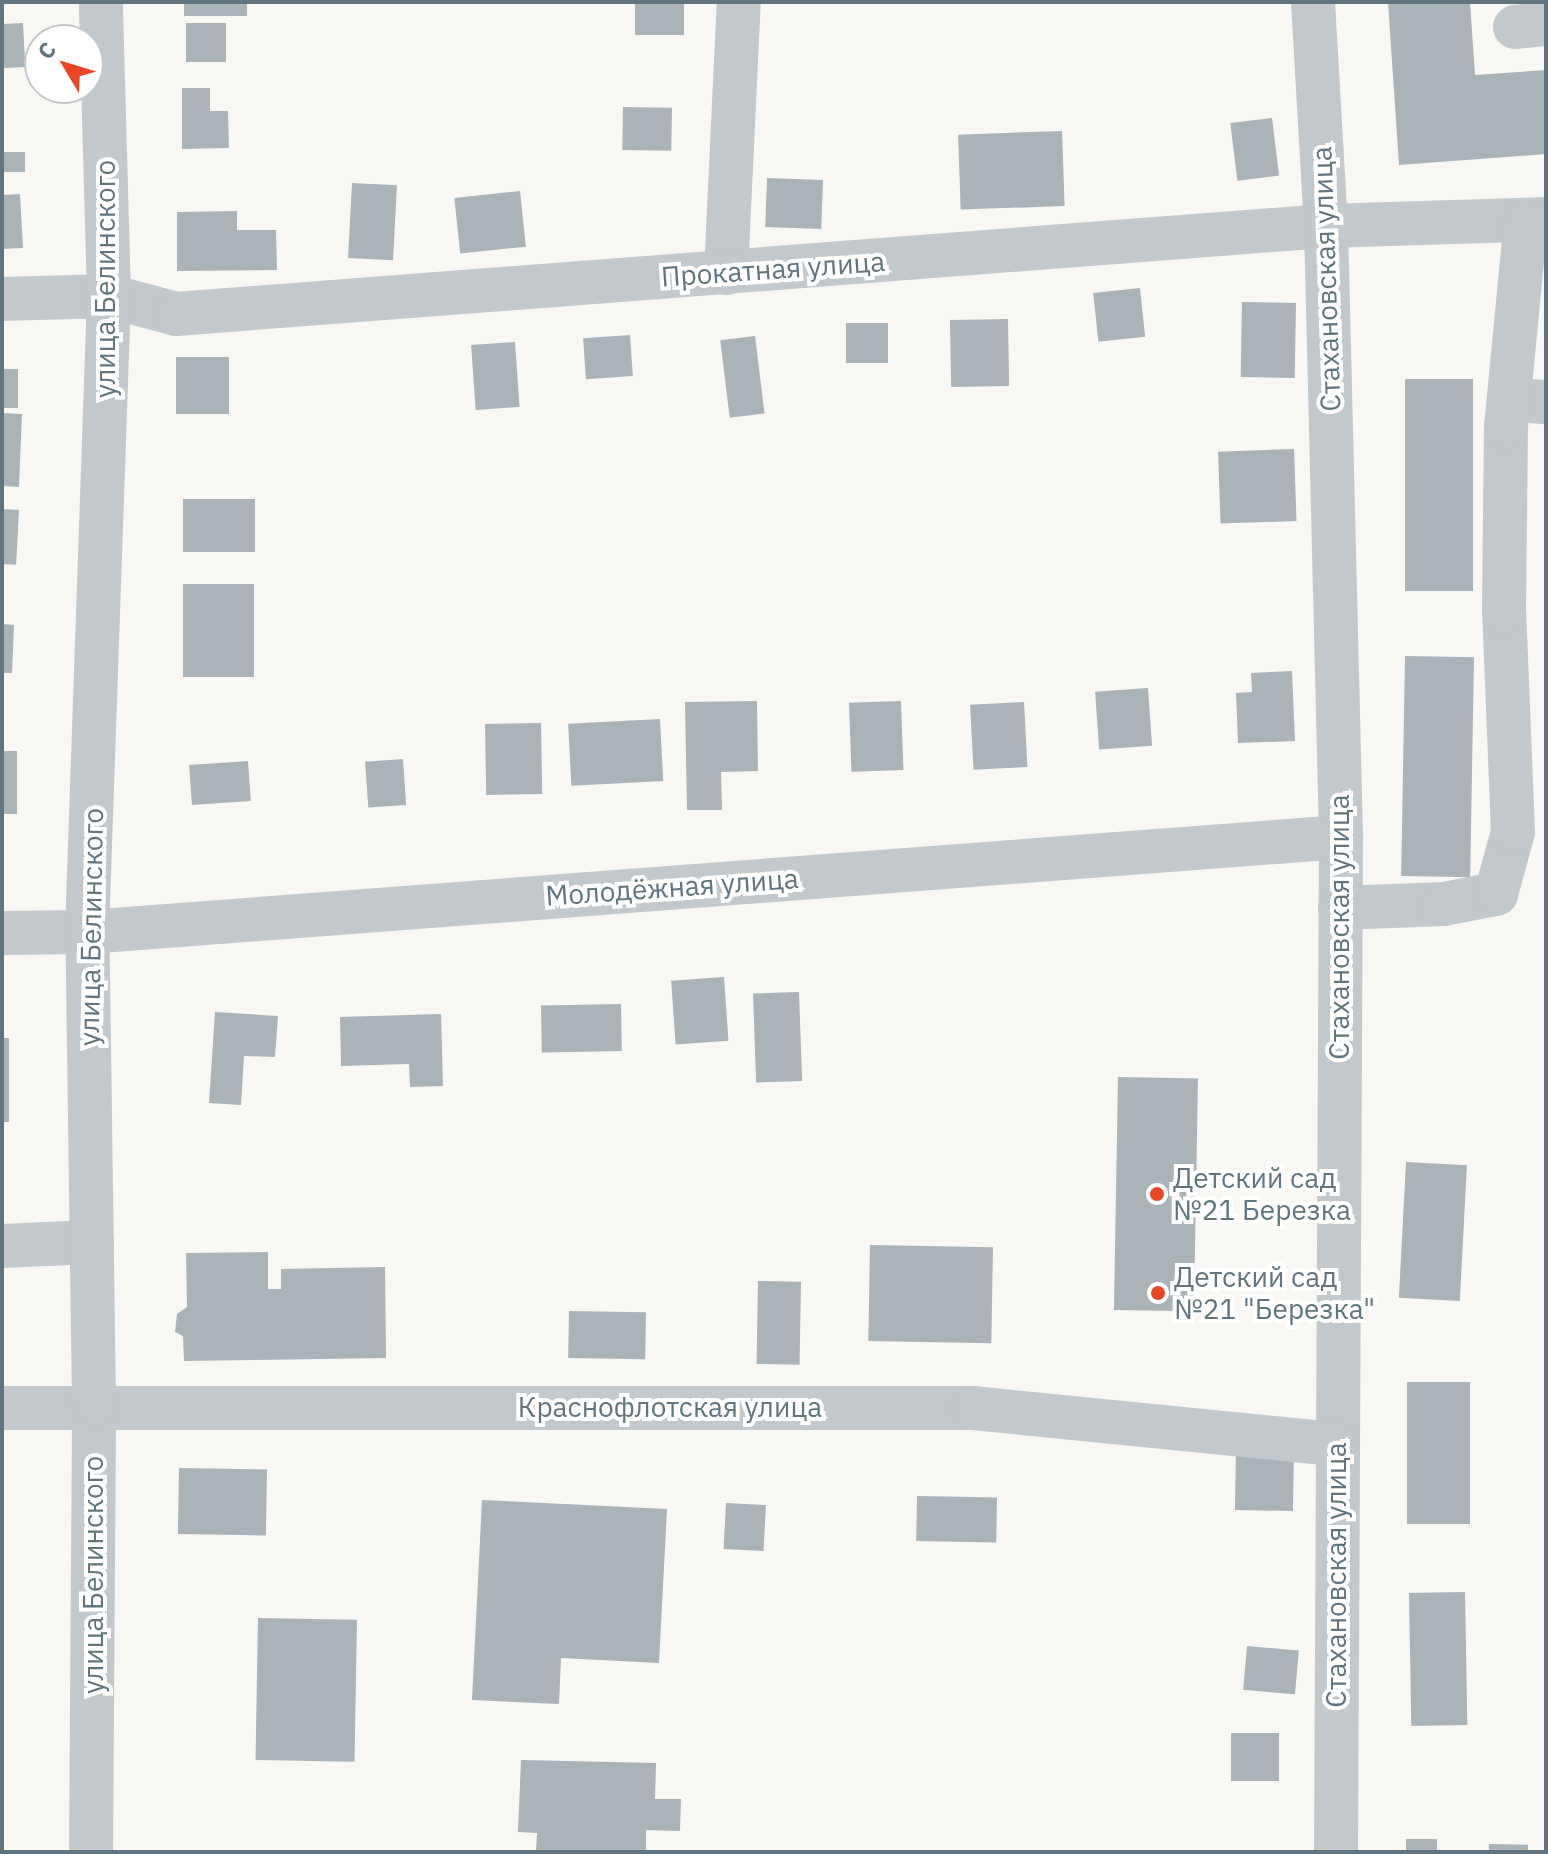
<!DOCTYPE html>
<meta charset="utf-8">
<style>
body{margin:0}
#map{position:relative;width:1548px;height:1854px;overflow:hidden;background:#f8f7f4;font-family:"IBM Plex Sans",sans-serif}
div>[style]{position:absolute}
.building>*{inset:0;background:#a9b3b8;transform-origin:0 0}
.minor>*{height:44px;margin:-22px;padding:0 22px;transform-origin:22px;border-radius:22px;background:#c2c8cb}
.dots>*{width:22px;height:22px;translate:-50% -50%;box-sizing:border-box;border:4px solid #fff;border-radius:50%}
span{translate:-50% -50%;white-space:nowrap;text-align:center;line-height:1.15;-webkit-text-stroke:8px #fff;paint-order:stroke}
.street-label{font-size:28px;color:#617581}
.poi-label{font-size:28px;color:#617581}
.left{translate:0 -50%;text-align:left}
.frame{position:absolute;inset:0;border:4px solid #617581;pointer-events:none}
.north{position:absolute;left:24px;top:24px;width:80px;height:80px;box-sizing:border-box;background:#fff;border:2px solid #c0c8cd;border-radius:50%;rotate:308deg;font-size:22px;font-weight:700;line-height:32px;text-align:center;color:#617581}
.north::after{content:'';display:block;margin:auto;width:28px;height:36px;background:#e94723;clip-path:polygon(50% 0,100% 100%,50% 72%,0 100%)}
</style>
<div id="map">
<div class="building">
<div style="left:184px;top:2px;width:63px;height:14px"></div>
<div style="left:635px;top:2px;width:49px;height:33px"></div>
<div style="clip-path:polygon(1388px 2px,1470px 2px,1475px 75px,1546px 70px,1546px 154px,1399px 165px)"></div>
<div style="left:23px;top:23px;width:44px;height:21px;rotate:87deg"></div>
<div style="left:186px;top:23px;width:40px;height:39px"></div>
<div style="clip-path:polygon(182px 88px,210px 88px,210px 111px,228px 111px,229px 148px,182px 149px)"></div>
<div style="left:623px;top:107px;width:49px;height:43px;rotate:1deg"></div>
<div style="left:1272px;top:118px;width:58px;height:42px;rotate:83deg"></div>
<div style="left:1062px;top:131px;width:75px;height:104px;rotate:88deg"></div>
<div style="left:25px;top:152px;width:20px;height:23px;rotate:90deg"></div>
<div style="left:767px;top:178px;width:56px;height:49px;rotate:2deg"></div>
<div style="left:352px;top:183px;width:45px;height:75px;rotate:3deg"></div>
<div style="left:520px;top:191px;width:56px;height:66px;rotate:84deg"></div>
<div style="clip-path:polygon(20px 194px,23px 248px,2px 249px,2px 195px)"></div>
<div style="clip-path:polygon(237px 211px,237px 230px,276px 230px,277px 270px,177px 271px,177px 212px)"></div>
<div style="left:1140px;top:288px;width:49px;height:47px;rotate:84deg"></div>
<div style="left:1242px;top:302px;width:54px;height:75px;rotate:1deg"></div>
<div style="left:1008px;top:319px;width:67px;height:58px;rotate:89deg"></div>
<div style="left:888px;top:323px;width:40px;height:42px;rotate:90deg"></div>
<div style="left:630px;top:335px;width:41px;height:47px;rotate:86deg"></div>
<div style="left:755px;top:336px;width:78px;height:35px;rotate:83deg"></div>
<div style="left:515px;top:342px;width:65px;height:44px;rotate:86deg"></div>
<div style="left:176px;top:357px;width:53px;height:57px"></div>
<div style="left:2px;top:369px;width:16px;height:39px"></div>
<div style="left:1405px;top:379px;width:68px;height:212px"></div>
<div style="clip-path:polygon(2px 413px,22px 414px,19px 487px,2px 486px)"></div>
<div style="left:1294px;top:449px;width:72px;height:76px;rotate:88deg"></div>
<div style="left:183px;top:499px;width:72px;height:53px"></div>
<div style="left:2px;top:509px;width:17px;height:55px;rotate:3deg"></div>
<div style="left:183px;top:584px;width:71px;height:93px"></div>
<div style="clip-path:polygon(2px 624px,14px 625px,12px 673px,2px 673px)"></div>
<div style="left:1405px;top:656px;width:69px;height:220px;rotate:1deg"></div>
<div style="clip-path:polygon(1292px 671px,1295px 741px,1238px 743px,1236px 693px,1252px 692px,1251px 673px)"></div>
<div style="left:1148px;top:688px;width:58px;height:53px;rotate:86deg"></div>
<div style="clip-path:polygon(757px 701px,758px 771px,721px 772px,722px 810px,687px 810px,685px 702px)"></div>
<div style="left:901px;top:701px;width:69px;height:52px;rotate:88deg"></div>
<div style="left:1024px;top:702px;width:65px;height:54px;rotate:87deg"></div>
<div style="left:660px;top:719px;width:62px;height:92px;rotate:87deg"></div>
<div style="left:541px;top:723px;width:71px;height:56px;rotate:89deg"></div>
<div style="left:2px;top:751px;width:15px;height:63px"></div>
<div style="left:403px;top:759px;width:46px;height:38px;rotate:86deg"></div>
<div style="left:248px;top:761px;width:40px;height:59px;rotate:86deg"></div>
<div style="left:724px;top:977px;width:64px;height:53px;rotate:86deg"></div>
<div style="left:799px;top:992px;width:89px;height:46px;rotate:88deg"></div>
<div style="left:621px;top:1004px;width:47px;height:80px;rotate:89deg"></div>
<div style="clip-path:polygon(215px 1012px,278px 1016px,275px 1057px,244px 1056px,241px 1105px,209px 1103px)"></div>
<div style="clip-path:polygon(441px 1014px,443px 1086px,410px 1087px,409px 1064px,341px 1066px,340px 1017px)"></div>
<div style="left:2px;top:1038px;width:7px;height:84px"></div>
<div style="left:1118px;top:1077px;width:80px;height:233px;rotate:1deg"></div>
<div style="left:1406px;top:1162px;width:61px;height:136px;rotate:3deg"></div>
<div style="left:870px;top:1245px;width:123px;height:96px;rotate:1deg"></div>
<div style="clip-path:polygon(268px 1252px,268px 1289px,281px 1289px,281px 1269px,385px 1267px,386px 1358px,184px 1361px,183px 1336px,175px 1332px,177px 1314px,187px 1307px,186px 1253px)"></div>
<div style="left:758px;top:1281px;width:43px;height:83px;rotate:1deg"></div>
<div style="left:569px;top:1311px;width:77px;height:47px;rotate:1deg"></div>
<div style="left:1407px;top:1382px;width:63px;height:142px"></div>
<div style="left:1236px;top:1449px;width:58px;height:61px;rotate:1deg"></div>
<div style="left:179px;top:1468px;width:88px;height:66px;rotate:1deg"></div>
<div style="left:917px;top:1496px;width:80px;height:45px;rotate:1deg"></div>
<div style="clip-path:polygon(482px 1500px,667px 1509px,659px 1663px,561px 1658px,559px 1704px,472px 1700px)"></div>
<div style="left:726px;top:1503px;width:40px;height:46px;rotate:3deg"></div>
<div style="left:1465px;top:1592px;width:133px;height:56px;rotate:89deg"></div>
<div style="left:258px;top:1618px;width:99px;height:142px;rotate:1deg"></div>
<div style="left:1247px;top:1646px;width:52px;height:44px;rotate:5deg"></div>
<div style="left:1231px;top:1733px;width:48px;height:48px"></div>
<div style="clip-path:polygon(521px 1760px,656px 1763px,655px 1799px,681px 1799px,680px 1831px,646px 1830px,646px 1852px,536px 1852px,537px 1833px,518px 1832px)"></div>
<div style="left:1406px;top:1839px;width:31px;height:13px"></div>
<div style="left:1489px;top:1844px;width:39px;height:8px;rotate:1deg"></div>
</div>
<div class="minor">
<div style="left:1313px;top:2px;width:224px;rotate:86.7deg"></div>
<div style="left:1326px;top:226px;width:611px;rotate:88.59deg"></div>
<div style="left:1341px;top:837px;width:1015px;rotate:90.28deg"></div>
<div style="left:1515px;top:27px;width:31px;rotate:-6deg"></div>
<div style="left:726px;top:273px;width:271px;rotate:-87.3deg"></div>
<div style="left:2px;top:299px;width:107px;rotate:-1.6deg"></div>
<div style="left:109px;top:296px;width:69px;rotate:15deg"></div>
<div style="left:176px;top:314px;width:1153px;rotate:-4.38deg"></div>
<div style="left:1326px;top:226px;width:220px;rotate:-1.8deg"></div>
<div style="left:1509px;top:399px;width:37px;rotate:5deg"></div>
<div style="left:1340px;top:908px;width:104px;rotate:-2.2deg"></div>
<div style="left:1444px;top:904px;width:53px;rotate:-10.9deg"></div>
<div style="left:1496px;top:894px;width:64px;rotate:-74.7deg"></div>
<div style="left:1513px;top:832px;width:220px;rotate:-92.3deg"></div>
<div style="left:1504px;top:612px;width:185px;rotate:-89.4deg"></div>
<div style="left:1506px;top:427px;width:208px;rotate:-84.5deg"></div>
<div style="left:2px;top:933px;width:85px;rotate:-0.7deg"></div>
<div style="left:87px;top:932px;width:1258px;rotate:-4.33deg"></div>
<div style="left:2px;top:1246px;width:90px;rotate:-2.5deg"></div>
<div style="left:2px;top:1408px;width:971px"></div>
<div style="left:973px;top:1408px;width:365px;rotate:5.7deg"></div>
<div style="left:91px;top:1852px;width:448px;rotate:-89.6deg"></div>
<div style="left:94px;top:1404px;width:472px;rotate:-90.8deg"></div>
<div style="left:87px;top:932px;width:636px;rotate:-88.02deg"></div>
<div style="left:109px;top:296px;width:294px;rotate:-91.6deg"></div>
</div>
<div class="dots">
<div style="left:1157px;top:1194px;background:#e94723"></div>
<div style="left:1158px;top:1293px;background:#e94723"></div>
</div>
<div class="street-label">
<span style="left:773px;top:269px;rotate:-4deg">Прокатная улица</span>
<span style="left:105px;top:279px;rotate:-90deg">улица Белинского</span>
<span style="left:1326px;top:279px;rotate:-92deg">Стахановская улица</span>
<span style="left:672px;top:887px;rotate:-4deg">Молодёжная улица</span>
<span style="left:91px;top:927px;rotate:-89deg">улица Белинского</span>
<span style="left:1339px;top:927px;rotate:-90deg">Стахановская улица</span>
<span style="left:670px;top:1407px">Краснофлотская улица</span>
<span style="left:93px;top:1575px;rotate:-90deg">улица Белинского</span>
<span style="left:1336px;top:1575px;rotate:-90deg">Стахановская улица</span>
</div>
<div class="poi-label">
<span class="left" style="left:1173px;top:1194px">Детский сад<br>№21 Березка</span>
<span class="left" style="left:1174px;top:1293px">Детский сад<br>№21 "Березка"</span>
</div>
<div class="frame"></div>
<div class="north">С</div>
</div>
